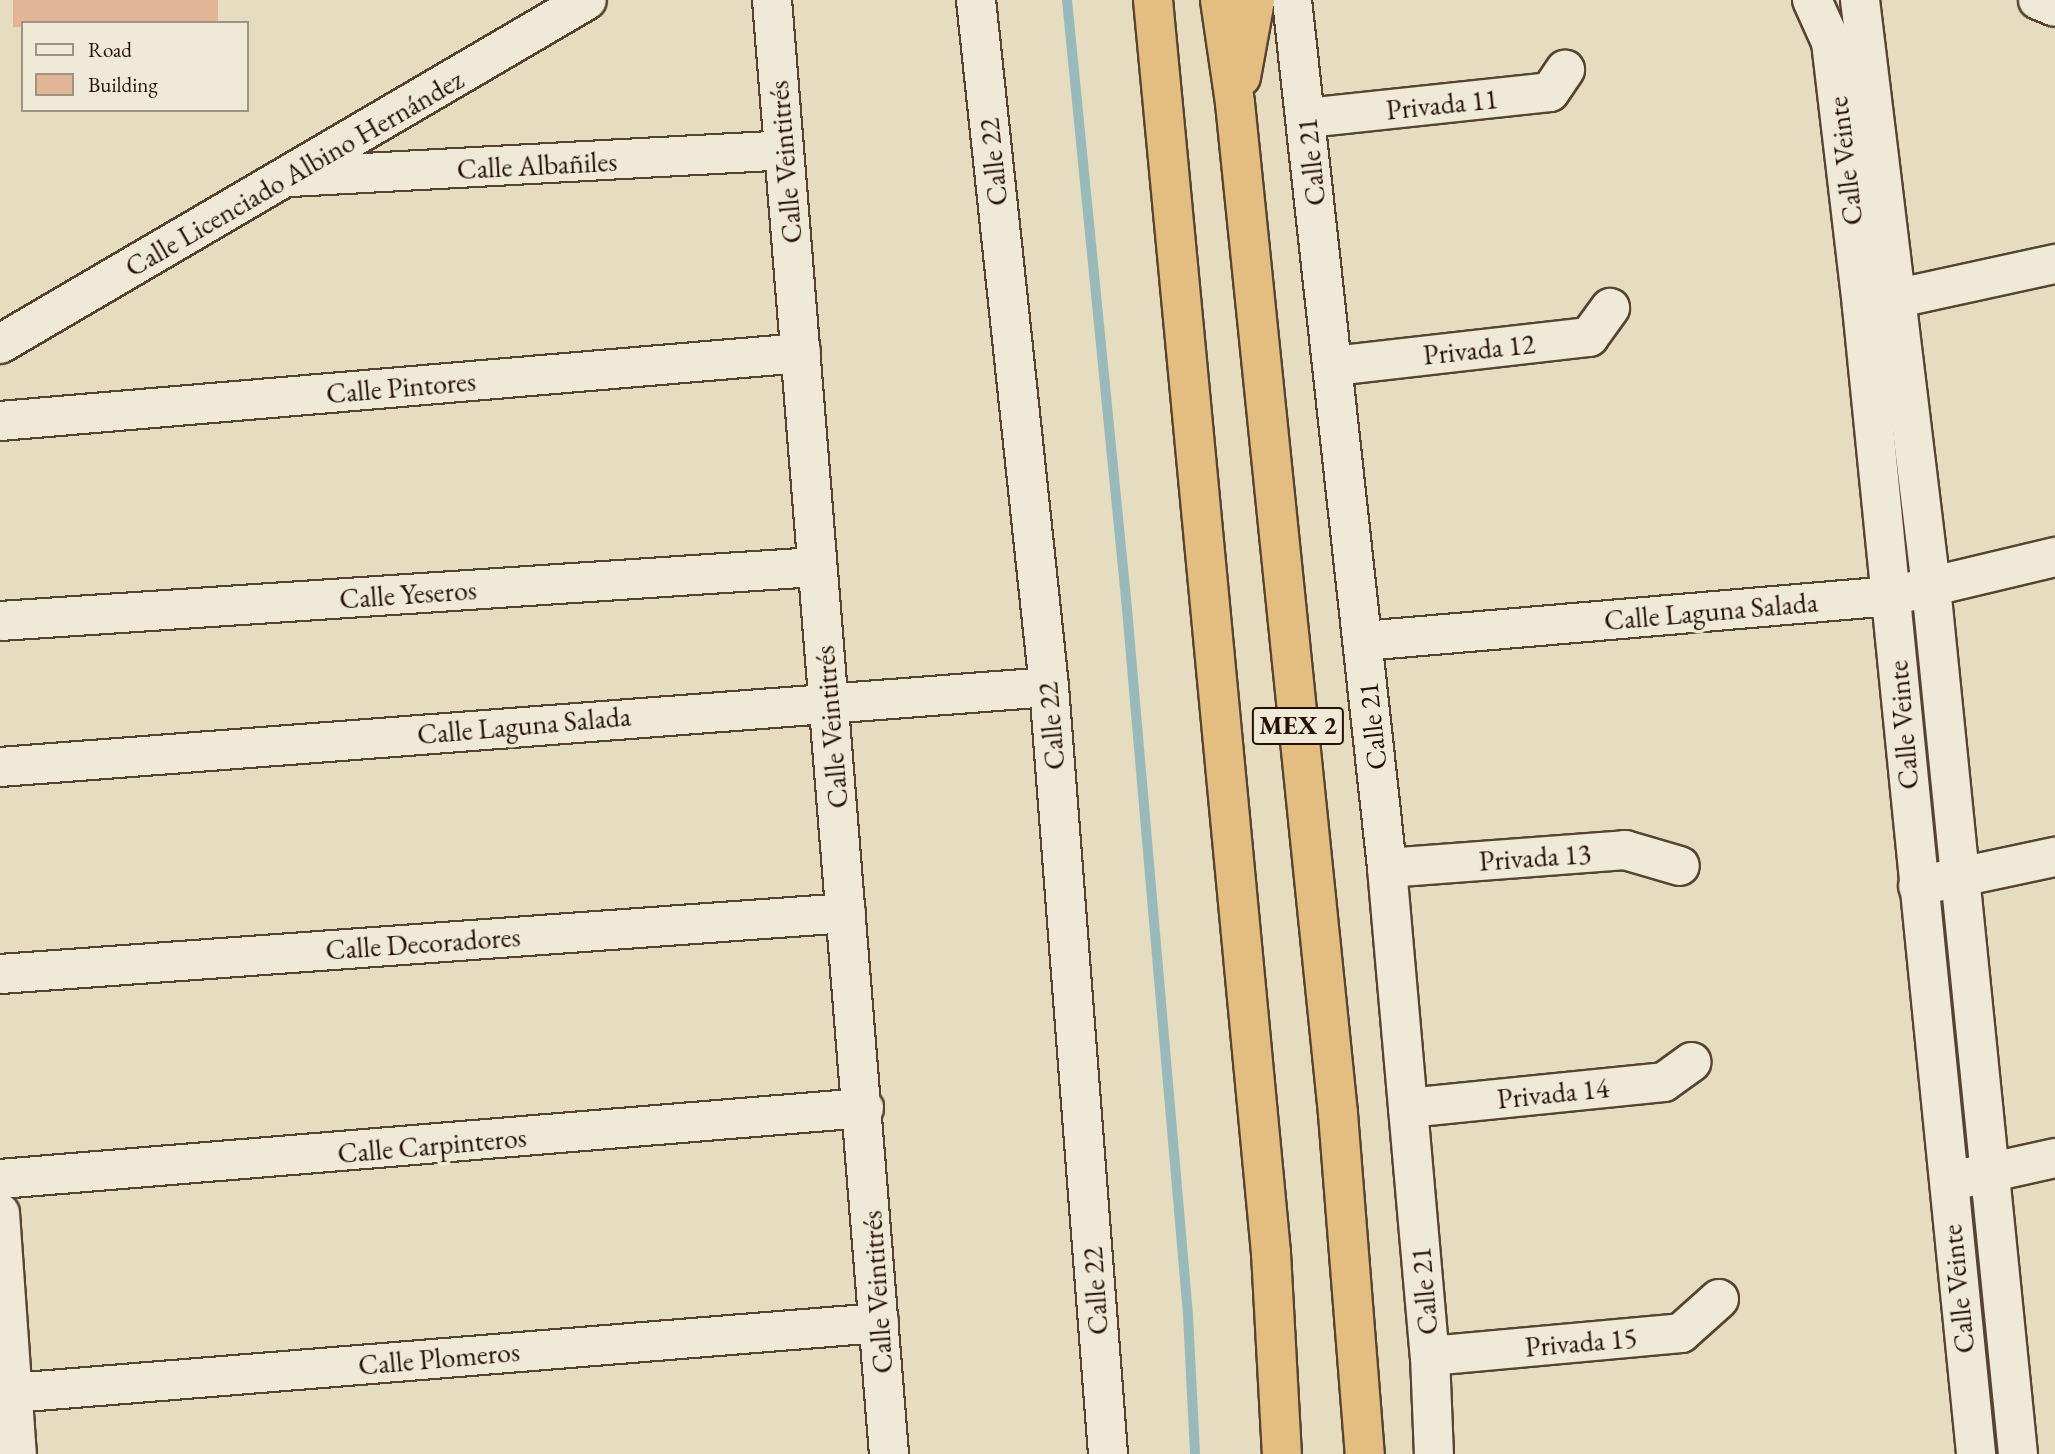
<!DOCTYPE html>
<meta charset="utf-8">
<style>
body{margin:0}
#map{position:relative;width:2055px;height:1454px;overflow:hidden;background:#e6ddc1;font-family:"EB Garamond",serif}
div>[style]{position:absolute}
.stream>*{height:10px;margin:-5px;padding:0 5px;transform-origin:5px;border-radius:5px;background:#99babb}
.building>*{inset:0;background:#e2b597;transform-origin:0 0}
.roads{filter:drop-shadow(2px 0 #564431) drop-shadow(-2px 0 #564431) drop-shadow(0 2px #564431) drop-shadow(0 -2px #564431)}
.minor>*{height:38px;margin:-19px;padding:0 19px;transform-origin:19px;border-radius:19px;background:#efe9d7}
.tertiary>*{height:38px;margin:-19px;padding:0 19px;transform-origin:19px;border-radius:19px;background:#efe9d7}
.trunk>*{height:38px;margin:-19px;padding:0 19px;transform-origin:19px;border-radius:19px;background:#e3be80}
span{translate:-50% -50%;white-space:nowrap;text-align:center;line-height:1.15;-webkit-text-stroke:7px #efe9d7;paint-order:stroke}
.shield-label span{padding:2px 5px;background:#efe9d7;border:2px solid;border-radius:5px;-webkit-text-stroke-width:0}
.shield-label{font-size:26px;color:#261101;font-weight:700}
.street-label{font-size:28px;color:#261101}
.legend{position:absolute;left:21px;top:21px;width:228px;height:91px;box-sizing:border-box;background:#efe9d7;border:2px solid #9f9381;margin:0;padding:9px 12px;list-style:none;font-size:21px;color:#261101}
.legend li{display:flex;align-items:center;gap:14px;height:35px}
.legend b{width:35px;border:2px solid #9f9381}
</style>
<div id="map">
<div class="stream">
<div style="left:1067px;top:0;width:612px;rotate:84.37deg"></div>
<div style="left:1127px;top:609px;width:709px;rotate:85.06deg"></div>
<div style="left:1188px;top:1315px;width:139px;rotate:87.1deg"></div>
</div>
<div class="building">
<div style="left:13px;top:0;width:205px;height:27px"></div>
</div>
<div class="roads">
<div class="minor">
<div style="left:772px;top:0;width:1459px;rotate:85.4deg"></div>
<div style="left:976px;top:0;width:691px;rotate:83.93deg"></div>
<div style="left:1049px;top:687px;width:769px;rotate:85.6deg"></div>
<div style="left:1292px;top:0;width:873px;rotate:83.75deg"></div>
<div style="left:1387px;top:868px;width:490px;rotate:85deg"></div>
<div style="left:1430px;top:1356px;width:98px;rotate:87.7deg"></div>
<div style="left:1307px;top:118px;width:244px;rotate:-6.1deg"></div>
<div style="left:1550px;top:92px;width:27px;rotate:-56deg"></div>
<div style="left:291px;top:177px;width:493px;rotate:-3.1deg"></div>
<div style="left:1862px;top:306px;width:198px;rotate:-12.3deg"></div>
<div style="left:1334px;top:366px;width:257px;rotate:-6.5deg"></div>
<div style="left:1589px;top:337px;width:36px;rotate:-54deg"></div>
<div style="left:0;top:421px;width:804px;rotate:-4.85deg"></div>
<div style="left:0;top:621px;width:817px;rotate:-3.79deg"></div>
<div style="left:1363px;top:641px;width:530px;rotate:-4.87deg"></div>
<div style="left:1891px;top:596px;width:169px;rotate:-13.4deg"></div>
<div style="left:0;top:767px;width:1052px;rotate:-4.36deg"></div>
<div style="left:1387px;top:868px;width:239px;rotate:-4.3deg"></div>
<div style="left:1625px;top:850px;width:57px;rotate:16.2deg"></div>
<div style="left:1918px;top:886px;width:140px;rotate:-12deg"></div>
<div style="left:0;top:974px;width:848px;rotate:-4.12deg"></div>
<div style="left:1408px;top:1108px;width:257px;rotate:-5.8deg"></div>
<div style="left:1664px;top:1082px;width:34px;rotate:-36deg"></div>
<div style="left:0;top:1179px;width:867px;rotate:-4.7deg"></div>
<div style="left:1956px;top:1180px;width:101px;rotate:-12.5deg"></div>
<div style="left:0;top:1213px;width:242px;rotate:86deg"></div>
<div style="left:1430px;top:1356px;width:252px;rotate:-5.2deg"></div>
<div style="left:1681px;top:1333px;width:51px;rotate:-41.8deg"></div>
<div style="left:0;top:1394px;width:882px;rotate:-4.62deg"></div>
</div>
<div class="tertiary">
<div style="left:1812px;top:0;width:46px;rotate:65.7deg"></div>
<div style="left:1831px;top:42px;width:267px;rotate:83.3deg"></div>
<div style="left:1862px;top:307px;width:1153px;rotate:84.32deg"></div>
<div style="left:1860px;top:0;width:591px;rotate:83.1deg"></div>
<div style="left:1931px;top:587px;width:871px;rotate:84.27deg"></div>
<div style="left:2038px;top:0;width:18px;rotate:22deg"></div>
<div style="left:0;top:344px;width:680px;rotate:-30.37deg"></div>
</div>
<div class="trunk">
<div style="left:1153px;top:0;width:1259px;rotate:84.62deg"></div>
<div style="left:1271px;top:1253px;width:201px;rotate:86.9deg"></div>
<div style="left:1220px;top:0;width:104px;rotate:81.7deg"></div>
<div style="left:1235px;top:103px;width:1016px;rotate:84.18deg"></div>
<div style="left:1338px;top:1114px;width:341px;rotate:85.5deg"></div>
<div style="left:1241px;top:77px;width:78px;rotate:-79.7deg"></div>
</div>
</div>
<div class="shield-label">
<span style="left:1298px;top:726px">MEX 2</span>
</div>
<div class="street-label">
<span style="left:1442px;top:104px;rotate:-6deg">Privada 11</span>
<span style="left:1845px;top:161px;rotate:-97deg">Calle Veinte</span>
<span style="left:785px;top:162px;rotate:-95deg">Calle Veintitrés</span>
<span style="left:993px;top:162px;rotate:-96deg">Calle 22</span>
<span style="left:1311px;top:162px;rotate:-96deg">Calle 21</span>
<span style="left:537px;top:165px;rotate:-3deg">Calle Albañiles</span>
<span style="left:294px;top:173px;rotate:-30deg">Calle Licenciado Albino Hernández</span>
<span style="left:1479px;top:349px;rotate:-6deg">Privada 12</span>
<span style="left:401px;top:387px;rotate:-5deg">Calle Pintores</span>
<span style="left:408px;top:594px;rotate:-4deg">Calle Yeseros</span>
<span style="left:1711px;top:611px;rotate:-5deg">Calle Laguna Salada</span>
<span style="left:524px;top:725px;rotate:-5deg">Calle Laguna Salada</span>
<span style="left:1903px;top:725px;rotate:-95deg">Calle Veinte</span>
<span style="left:1051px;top:726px;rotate:-95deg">Calle 22</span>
<span style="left:1372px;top:726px;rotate:-96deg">Calle 21</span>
<span style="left:831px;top:727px;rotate:-95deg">Calle Veintitrés</span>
<span style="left:1535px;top:857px;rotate:-4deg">Privada 13</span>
<span style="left:423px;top:943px;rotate:-4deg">Calle Decoradores</span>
<span style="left:1553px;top:1093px;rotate:-6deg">Privada 14</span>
<span style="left:432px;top:1145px;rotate:-5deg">Calle Carpinteros</span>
<span style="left:1958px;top:1289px;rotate:-96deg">Calle Veinte</span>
<span style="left:1095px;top:1291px;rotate:-94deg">Calle 22</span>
<span style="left:1424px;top:1291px;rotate:-95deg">Calle 21</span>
<span style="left:877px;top:1292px;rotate:-94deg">Calle Veintitrés</span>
<span style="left:1581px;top:1342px;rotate:-5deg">Privada 15</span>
<span style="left:439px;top:1358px;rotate:-5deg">Calle Plomeros</span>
</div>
<ul class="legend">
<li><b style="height:9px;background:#efe9d7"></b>Road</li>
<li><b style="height:19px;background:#e2b597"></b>Building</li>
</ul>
</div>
